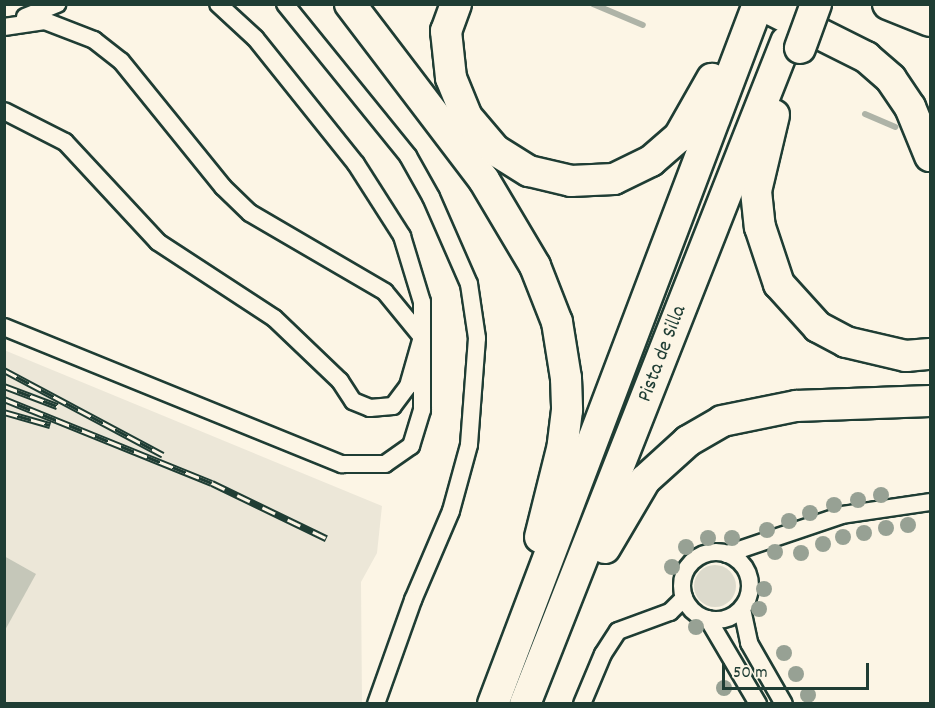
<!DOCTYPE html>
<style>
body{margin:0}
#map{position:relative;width:935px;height:708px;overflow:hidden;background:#fcf5e5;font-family:Dekko,sans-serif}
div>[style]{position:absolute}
.built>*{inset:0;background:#ece7d8}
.green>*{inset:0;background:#dcdacc}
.round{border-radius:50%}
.stream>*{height:6px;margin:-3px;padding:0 3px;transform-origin:3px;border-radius:3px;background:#aeb3a7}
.building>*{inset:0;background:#c5c7b9}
.roads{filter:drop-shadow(2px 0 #1f3d34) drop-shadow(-2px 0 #1f3d34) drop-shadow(0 2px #1f3d34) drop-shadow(0 -2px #1f3d34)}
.street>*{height:16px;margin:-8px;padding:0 8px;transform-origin:8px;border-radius:8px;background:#fcf5e5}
.street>.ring{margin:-8px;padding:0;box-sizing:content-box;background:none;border:16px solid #fcf5e5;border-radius:50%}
.highway>*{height:30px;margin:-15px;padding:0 15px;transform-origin:15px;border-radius:15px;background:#fcf5e5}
.rail>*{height:7px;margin-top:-3.5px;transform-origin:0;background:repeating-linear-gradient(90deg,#fcf5e5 0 14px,#1f3d34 0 28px);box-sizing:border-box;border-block:2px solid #1f3d34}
.bridges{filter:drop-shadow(2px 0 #1f3d34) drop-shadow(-2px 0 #1f3d34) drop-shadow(0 2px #1f3d34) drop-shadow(0 -2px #1f3d34)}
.highway-bridge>*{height:30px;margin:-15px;padding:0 15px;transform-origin:15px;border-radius:15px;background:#fcf5e5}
.trees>*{width:16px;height:16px;margin:-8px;border-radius:50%;background:#97a194}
span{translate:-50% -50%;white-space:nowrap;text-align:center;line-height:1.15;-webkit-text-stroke:6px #fcf5e5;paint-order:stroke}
.street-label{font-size:21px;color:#1f3d34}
.frame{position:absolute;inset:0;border:6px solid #1f3d34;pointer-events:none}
.scale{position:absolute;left:722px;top:663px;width:147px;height:27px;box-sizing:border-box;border:3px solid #1f3d34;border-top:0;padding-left:8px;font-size:18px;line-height:21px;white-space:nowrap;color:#1f3d34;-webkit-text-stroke:4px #fcf5e5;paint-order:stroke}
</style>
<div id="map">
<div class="built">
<div style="clip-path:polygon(4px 350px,382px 506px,377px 553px,361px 582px,362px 703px,5px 703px)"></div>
</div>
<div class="green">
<div class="round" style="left:694px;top:565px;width:42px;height:42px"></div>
</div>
<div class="stream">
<div style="left:593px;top:4px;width:54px;rotate:22.8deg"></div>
<div style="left:865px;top:114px;width:33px;rotate:23deg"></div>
</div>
<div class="building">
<div style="clip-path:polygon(4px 556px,36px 574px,4px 632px)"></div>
</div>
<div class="roads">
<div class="street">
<div style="left:285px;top:4px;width:196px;rotate:51deg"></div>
<div style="left:408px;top:156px;width:47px;rotate:60.7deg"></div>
<div style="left:431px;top:197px;width:95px;rotate:66.4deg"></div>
<div style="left:469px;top:284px;width:55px;rotate:81.6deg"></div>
<div style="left:477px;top:338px;width:107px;rotate:94.3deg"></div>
<div style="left:469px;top:445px;width:68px;rotate:105.3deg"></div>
<div style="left:451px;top:511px;width:97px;rotate:113.1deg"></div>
<div style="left:413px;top:600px;width:110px;rotate:109.6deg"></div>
<div style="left:25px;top:17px;width:35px;rotate:-22deg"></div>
<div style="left:4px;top:27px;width:41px;rotate:-8.3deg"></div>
<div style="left:45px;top:21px;width:53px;rotate:21.2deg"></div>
<div style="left:94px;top:40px;width:34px;rotate:38deg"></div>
<div style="left:121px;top:61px;width:162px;rotate:51deg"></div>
<div style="left:223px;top:187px;width:37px;rotate:44deg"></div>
<div style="left:250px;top:213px;width:156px;rotate:30.3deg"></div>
<div style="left:385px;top:292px;width:58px;rotate:50.6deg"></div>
<div style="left:422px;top:337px;width:51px;rotate:105.9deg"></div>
<div style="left:408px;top:386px;width:25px;rotate:127deg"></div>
<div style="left:393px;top:406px;width:23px;rotate:175deg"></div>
<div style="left:370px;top:408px;width:18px;rotate:-158deg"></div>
<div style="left:353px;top:401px;width:24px;rotate:-123deg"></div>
<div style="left:340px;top:381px;width:91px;rotate:-136.3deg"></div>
<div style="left:274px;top:318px;width:139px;rotate:-146.8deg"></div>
<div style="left:158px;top:242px;width:137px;rotate:-132.9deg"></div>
<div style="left:65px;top:142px;width:68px;rotate:-153.1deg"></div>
<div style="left:4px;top:327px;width:365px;rotate:22.1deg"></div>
<div style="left:342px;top:464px;width:43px"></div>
<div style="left:385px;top:464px;width:32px;rotate:-35deg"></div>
<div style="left:411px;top:446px;width:38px;rotate:-73deg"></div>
<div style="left:422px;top:410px;width:108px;rotate:-90deg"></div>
<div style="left:422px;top:302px;width:69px;rotate:-106.9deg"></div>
<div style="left:402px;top:236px;width:85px;rotate:-122.6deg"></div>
<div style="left:356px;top:164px;width:161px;rotate:-128.7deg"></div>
<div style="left:255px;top:38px;width:50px;rotate:-137.4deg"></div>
<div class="ring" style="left:682px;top:552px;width:52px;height:52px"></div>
<div style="left:727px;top:554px;width:121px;rotate:-18.7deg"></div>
<div style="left:842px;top:515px;width:89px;rotate:-8.4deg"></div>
<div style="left:742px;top:609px;width:35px;rotate:78deg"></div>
<div style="left:749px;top:643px;width:70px;rotate:60.2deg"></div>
<div style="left:708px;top:619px;width:99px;rotate:59.5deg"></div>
<div style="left:582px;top:704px;width:54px;rotate:-67.2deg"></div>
<div style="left:603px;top:654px;width:27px;rotate:-57deg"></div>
<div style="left:618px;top:631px;width:55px;rotate:-20.1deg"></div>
<div style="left:670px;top:612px;width:20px;rotate:-45deg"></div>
</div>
<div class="highway">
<div style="left:350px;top:4px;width:221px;rotate:52.7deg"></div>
<div style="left:484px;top:180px;width:100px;rotate:59.3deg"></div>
<div style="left:535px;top:266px;width:60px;rotate:68.6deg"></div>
<div style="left:557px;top:322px;width:57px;rotate:80.9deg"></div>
<div style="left:566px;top:378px;width:32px;rotate:88deg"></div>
<div style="left:567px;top:410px;width:35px;rotate:97deg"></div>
<div style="left:563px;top:445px;width:95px;rotate:104deg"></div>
<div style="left:456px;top:4px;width:29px;rotate:110deg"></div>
<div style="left:446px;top:31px;width:47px;rotate:83.9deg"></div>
<div style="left:451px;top:78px;width:42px;rotate:67.7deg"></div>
<div style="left:467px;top:117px;width:43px;rotate:49.7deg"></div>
<div style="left:495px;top:150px;width:40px;rotate:32deg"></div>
<div style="left:529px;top:171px;width:43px;rotate:13.4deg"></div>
<div style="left:571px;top:181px;width:43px;rotate:-2.7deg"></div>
<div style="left:614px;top:179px;width:41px;rotate:-25.9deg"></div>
<div style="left:651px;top:161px;width:37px;rotate:-41deg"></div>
<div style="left:679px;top:137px;width:67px;rotate:-60.4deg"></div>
<div style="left:760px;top:4px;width:119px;rotate:26.6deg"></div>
<div style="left:866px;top:57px;width:33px;rotate:41deg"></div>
<div style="left:891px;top:79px;width:34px;rotate:56deg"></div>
<div style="left:910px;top:107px;width:53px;rotate:67.8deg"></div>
<div style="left:888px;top:4px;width:45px;rotate:22deg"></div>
<div style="left:774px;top:115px;width:78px;rotate:103.3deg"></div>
<div style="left:756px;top:191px;width:36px;rotate:84deg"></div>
<div style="left:760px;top:227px;width:60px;rotate:71.6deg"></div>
<div style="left:779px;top:284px;width:58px;rotate:47.8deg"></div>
<div style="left:818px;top:327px;width:32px;rotate:28deg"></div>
<div style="left:846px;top:342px;width:62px;rotate:13.1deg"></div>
<div style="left:906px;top:356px;width:24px;rotate:-5deg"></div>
<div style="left:605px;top:548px;width:79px;rotate:-59.5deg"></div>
<div style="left:645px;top:480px;width:58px;rotate:-42.2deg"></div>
<div style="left:688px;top:441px;width:39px;rotate:-30deg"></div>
<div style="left:722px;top:421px;width:76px;rotate:-11.5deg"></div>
<div style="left:796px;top:406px;width:134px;rotate:-2.1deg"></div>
<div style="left:493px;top:704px;width:748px;rotate:-69.26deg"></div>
<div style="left:525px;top:704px;width:712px;rotate:-68.48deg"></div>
</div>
</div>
<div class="rail">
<div style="left:4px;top:370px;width:180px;rotate:28.1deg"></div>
<div style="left:4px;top:386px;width:57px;rotate:20.7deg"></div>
<div style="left:4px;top:399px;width:224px;rotate:22deg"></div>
<div style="left:212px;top:483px;width:127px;rotate:25.8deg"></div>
<div style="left:4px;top:412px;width:48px;rotate:15.8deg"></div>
</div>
<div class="bridges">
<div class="highway-bridge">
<div style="left:800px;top:48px;width:47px;rotate:-70deg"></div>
</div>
</div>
<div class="trees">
<div style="left:881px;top:495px"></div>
<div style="left:858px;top:500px"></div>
<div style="left:834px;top:505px"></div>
<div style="left:810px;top:513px"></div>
<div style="left:789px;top:521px"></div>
<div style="left:908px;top:525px"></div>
<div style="left:886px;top:528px"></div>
<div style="left:767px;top:530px"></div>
<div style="left:864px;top:533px"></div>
<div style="left:843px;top:537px"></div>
<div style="left:708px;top:538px"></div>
<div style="left:732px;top:538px"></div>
<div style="left:823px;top:544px"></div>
<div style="left:686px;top:547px"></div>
<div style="left:775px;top:552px"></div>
<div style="left:801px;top:553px"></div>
<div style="left:672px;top:567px"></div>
<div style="left:764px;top:589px"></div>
<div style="left:759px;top:609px"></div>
<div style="left:696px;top:627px"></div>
<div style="left:784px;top:653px"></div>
<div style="left:796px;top:674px"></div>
<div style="left:724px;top:688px"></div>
<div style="left:808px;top:695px"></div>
</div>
<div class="street-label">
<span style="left:663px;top:354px;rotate:-69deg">Pista de Silla</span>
</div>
<div class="frame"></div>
<div class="scale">50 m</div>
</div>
